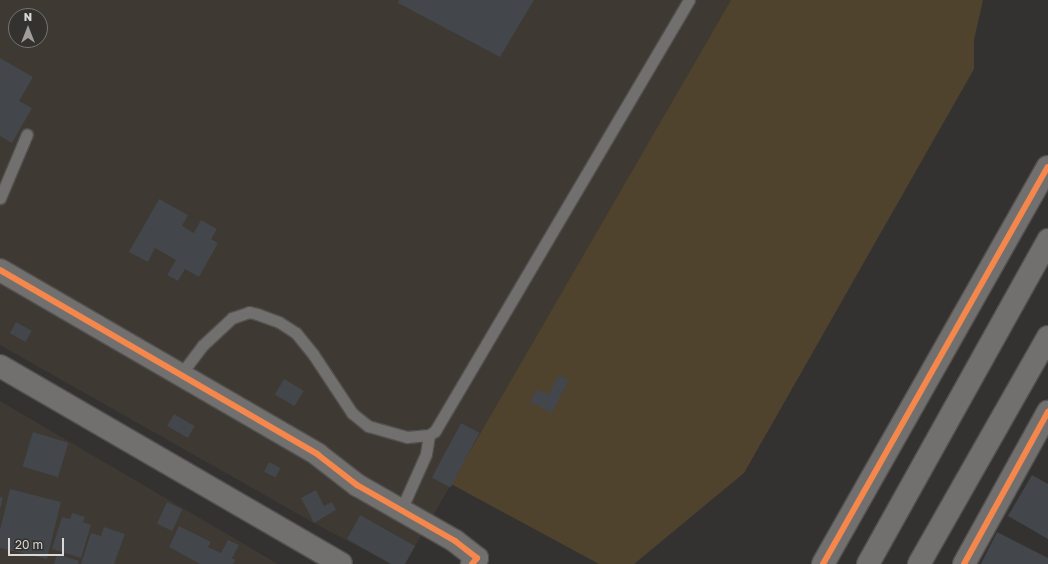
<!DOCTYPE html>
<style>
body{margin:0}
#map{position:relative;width:1048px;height:564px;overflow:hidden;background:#333230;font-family:"Golos Text",sans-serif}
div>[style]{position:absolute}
.built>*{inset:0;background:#3e3932}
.green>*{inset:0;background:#50432d}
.building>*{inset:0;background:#43464a;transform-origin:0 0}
.roads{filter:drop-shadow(1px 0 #51504e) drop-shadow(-1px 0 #51504e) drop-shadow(0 1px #51504e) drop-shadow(0 -1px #51504e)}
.service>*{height:11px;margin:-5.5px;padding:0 5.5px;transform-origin:5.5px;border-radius:5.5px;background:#71706f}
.minor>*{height:22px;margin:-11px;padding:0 11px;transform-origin:11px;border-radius:11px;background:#71706f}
.secondary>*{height:22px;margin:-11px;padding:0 11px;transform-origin:11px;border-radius:11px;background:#71706f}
.cycleway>*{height:6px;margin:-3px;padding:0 3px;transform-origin:3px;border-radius:3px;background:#f5874c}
span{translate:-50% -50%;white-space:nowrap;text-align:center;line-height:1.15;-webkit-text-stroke:3px #34322f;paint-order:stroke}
.north{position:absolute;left:8px;top:8px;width:40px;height:40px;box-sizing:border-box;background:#34322f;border:1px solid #767472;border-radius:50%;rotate:0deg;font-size:11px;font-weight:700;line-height:16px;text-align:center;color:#d9d8d6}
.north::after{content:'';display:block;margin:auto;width:14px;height:18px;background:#9f9e9c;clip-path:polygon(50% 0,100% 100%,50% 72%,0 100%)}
.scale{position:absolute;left:8px;top:538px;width:56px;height:18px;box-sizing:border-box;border:2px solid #d9d8d6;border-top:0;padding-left:5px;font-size:12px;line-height:14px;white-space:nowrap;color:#d9d8d6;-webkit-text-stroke:3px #34322f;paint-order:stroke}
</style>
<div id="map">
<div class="built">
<div style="clip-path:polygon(evenodd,0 0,731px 0,405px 564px,391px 564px,314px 523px,0 345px,0 0,16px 16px,40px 16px,40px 40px,16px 40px,16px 16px)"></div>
<div style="clip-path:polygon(0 401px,278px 564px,0 564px)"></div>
</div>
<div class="green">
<div style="clip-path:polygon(731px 0,983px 0,974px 40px,974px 69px,744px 473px,634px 564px,599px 564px,451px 484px)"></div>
</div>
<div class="building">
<div style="clip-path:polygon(399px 0,534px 0,500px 57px,398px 3px)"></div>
<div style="clip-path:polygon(0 58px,33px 77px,19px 101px,32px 108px,12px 143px,0 136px)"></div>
<div style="clip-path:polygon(159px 199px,188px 215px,182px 226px,194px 233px,201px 220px,217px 229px,211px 239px,218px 243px,199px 277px,185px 269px,178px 281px,167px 275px,176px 260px,155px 248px,148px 262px,129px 252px)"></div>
<div style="left:16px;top:322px;width:18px;height:13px;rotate:29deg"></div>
<div style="clip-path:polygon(559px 375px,569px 380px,552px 413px,530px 402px,537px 389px,548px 395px)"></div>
<div style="left:284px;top:379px;width:23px;height:18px;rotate:31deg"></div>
<div style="left:174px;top:414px;width:24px;height:14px;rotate:30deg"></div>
<div style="left:461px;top:423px;width:21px;height:62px;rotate:28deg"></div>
<div style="left:33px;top:432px;width:37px;height:36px;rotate:17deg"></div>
<div style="left:269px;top:462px;width:13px;height:11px;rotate:27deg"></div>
<div style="clip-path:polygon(1032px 475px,1048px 484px,1048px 539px,1008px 516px)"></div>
<div style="clip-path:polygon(10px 489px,61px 502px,47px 559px,0 548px,0 530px)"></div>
<div style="clip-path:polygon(316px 490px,324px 506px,332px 502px,336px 510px,314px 523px,301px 498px)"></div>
<div style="clip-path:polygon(0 497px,3px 498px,1px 507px,0 507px)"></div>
<div style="left:167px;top:502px;width:17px;height:24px;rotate:25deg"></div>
<div style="clip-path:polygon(72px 513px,85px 517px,83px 522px,91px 525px,81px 558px,52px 549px,62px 517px,70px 519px)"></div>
<div style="clip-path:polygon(360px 515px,415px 546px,405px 564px,391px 564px,347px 539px)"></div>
<div style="clip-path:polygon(179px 526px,211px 542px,208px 547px,221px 553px,228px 540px,239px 545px,232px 558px,235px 560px,233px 564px,200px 564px,169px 547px)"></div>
<div style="clip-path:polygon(104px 527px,125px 534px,114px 564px,81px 564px,91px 533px,101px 536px)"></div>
<div style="clip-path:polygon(997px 532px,1048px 558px,1048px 564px,981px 564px)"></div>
<div style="clip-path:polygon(57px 554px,79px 561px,78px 564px,54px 564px)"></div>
</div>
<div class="roads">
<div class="service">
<div style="left:0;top:198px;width:69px;rotate:-67.1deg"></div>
<div style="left:181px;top:374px;width:36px;rotate:-53deg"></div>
<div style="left:203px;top:345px;width:40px;rotate:-43deg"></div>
<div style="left:232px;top:318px;width:18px;rotate:-19deg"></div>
<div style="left:249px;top:312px;width:8px;rotate:14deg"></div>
<div style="left:257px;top:314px;width:23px;rotate:20deg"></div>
<div style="left:279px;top:322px;width:20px;rotate:33deg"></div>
<div style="left:296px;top:333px;width:27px;rotate:51deg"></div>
<div style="left:313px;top:354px;width:71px;rotate:56.5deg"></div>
<div style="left:352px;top:413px;width:21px;rotate:39deg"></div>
<div style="left:368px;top:426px;width:41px;rotate:15.8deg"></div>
<div style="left:407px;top:437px;width:22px;rotate:-5deg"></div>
<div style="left:429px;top:435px;width:7px;rotate:-34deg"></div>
<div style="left:435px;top:431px;width:500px;rotate:-59.49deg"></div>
<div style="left:401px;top:510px;width:61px;rotate:-65.9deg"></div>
<div style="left:426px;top:454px;width:19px;rotate:-81deg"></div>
</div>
<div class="minor">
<div style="left:0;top:270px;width:367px;rotate:30.1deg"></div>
<div style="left:317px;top:454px;width:51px;rotate:37.8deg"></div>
<div style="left:357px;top:485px;width:113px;rotate:29.7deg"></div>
<div style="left:455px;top:541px;width:28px;rotate:38deg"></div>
<div style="left:477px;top:558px;width:8px;rotate:130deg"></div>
<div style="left:0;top:366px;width:394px;rotate:30.1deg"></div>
<div style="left:823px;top:564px;width:456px;rotate:-60.5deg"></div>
<div style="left:964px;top:564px;width:174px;rotate:-61.1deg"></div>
</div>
<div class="secondary">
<div style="left:868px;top:564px;width:371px;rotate:-60.9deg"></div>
<div style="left:919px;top:564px;width:261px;rotate:-60.4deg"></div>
</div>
</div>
<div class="cycleway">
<div style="left:0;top:270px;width:367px;rotate:30.1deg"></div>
<div style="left:317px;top:454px;width:51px;rotate:37.8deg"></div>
<div style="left:357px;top:485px;width:113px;rotate:29.7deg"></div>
<div style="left:455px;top:541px;width:28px;rotate:38deg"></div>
<div style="left:477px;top:558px;width:8px;rotate:130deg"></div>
<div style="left:823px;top:564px;width:456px;rotate:-60.5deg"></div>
<div style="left:964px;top:564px;width:174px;rotate:-61.1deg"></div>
</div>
<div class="north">N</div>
<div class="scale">20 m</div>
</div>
